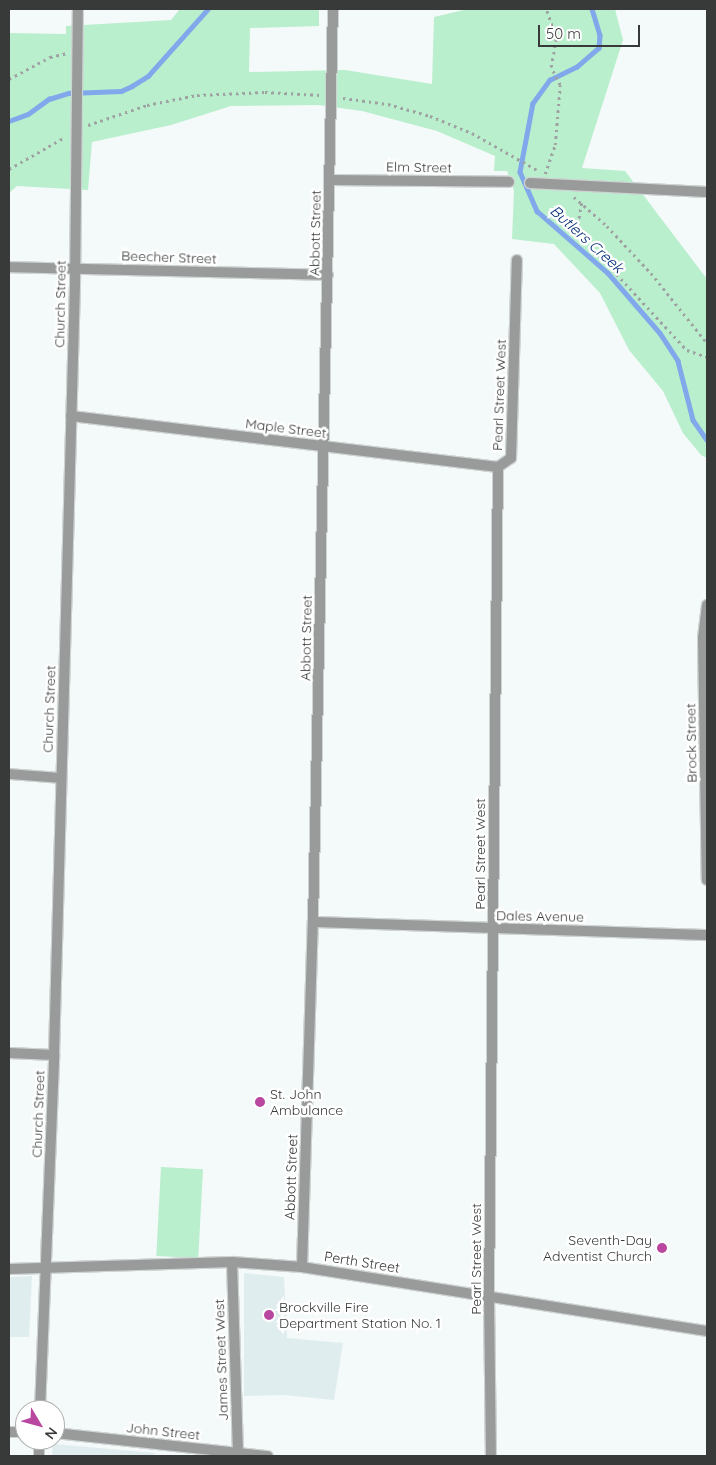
<!DOCTYPE html>
<style>
body{margin:0}
#map{position:relative;width:716px;height:1465px;overflow:hidden;background:#f4f9f9;font-family:Quicksand,sans-serif}
div>[style]{position:absolute}
.built>*{inset:0;background:#e0edef}
.green>*{inset:0;background:#b9efcd;transform-origin:0 0}
.stream>*{height:4.5px;margin:-2.25px;padding:0 2.25px;transform-origin:2.25px;border-radius:2.25px;background:#80a8eb}
.path>*{height:2.5px;margin-top:-1.25px;transform-origin:0;background:repeating-linear-gradient(90deg,#9fa2a2 0 2.5px,transparent 0 6.5px)}
.roads{filter:drop-shadow(1px 0 #ced3d3) drop-shadow(-1px 0 #ced3d3) drop-shadow(0 1px #ced3d3) drop-shadow(0 -1px #ced3d3)}
.minor>*{height:10px;margin:-5px;padding:0 5px;transform-origin:5px;border-radius:5px;background:#999b9b}
.tertiary>*{height:10px;margin:-5px;padding:0 5px;transform-origin:5px;border-radius:5px;background:#999b9b}
.dots>*{width:14px;height:14px;translate:-50% -50%;box-sizing:border-box;border:2px solid #fff;border-radius:50%}
span{translate:-50% -50%;white-space:nowrap;text-align:center;line-height:1.15;-webkit-text-stroke:5px #fff;paint-order:stroke}
.street-label{font-size:14px;color:#383a3a}
.poi-label{font-size:14px;color:#383a3a}
.left{translate:0 -50%;text-align:left}
.right{translate:-100% -50%;text-align:right}
.water-label{font-size:15px;color:#002c78;font-style:italic}
.frame{position:absolute;inset:0;border:10px solid #383a3a;pointer-events:none}
.north{position:absolute;left:15px;top:1400px;width:50px;height:50px;box-sizing:border-box;background:#fff;border:1px solid #afb0b0;border-radius:50%;rotate:127deg;font-size:14px;font-weight:700;line-height:20px;text-align:center;color:#383a3a}
.north::after{content:'';display:block;margin:auto;width:18px;height:22px;background:#b9469f;clip-path:polygon(50% 0,100% 100%,50% 72%,0 100%)}
.scale{position:absolute;left:538px;top:25px;width:102px;height:22px;box-sizing:border-box;border:2px solid #383a3a;border-top:0;padding-left:6px;font-size:15px;line-height:18px;white-space:nowrap;color:#383a3a;-webkit-text-stroke:4px #fff;paint-order:stroke}
</style>
<div id="map">
<div class="built">
<div style="clip-path:polygon(244px 1273px,284px 1277px,287px 1338px,343px 1343px,334px 1400px,284px 1395px,244px 1396px)"></div>
<div style="clip-path:polygon(32px 1276px,29px 1337px,9px 1337px,9px 1277px)"></div>
<div style="clip-path:polygon(53px 1444px,155px 1453px,154px 1456px,52px 1456px)"></div>
</div>
<div class="green">
<div style="clip-path:polygon(180px 9px,319px 9px,319px 26px,250px 28px,249px 72px,345px 70px,432px 84px,434px 17px,468px 9px,615px 9px,623px 40px,582px 168px,625px 171px,707px 279px,707px 458px,701px 455px,683px 433px,663px 391px,629px 350px,600px 293px,554px 244px,512px 239px,514px 191px,507px 171px,494px 171px,495px 156px,437px 131px,362px 111px,318px 105px,231px 106px,171px 125px,92px 142px,88px 190px,17px 186px,9px 193px,9px 33px,66px 34px,66px 26px,171px 20px)"></div>
<div style="left:161px;top:1167px;width:42px;height:89px;rotate:3deg"></div>
</div>
<div class="stream">
<div style="left:592px;top:9px;width:27px;rotate:73deg"></div>
<div style="left:600px;top:35px;width:13px;rotate:94deg"></div>
<div style="left:599px;top:48px;width:29px;rotate:139deg"></div>
<div style="left:577px;top:67px;width:30px;rotate:154deg"></div>
<div style="left:550px;top:80px;width:29px;rotate:126deg"></div>
<div style="left:533px;top:103px;width:70px;rotate:100.7deg"></div>
<div style="left:520px;top:172px;width:43px;rotate:66.4deg"></div>
<div style="left:537px;top:211px;width:94px;rotate:41.1deg"></div>
<div style="left:608px;top:273px;width:79px;rotate:49.1deg"></div>
<div style="left:660px;top:333px;width:33px;rotate:57deg"></div>
<div style="left:678px;top:361px;width:61px;rotate:75.7deg"></div>
<div style="left:693px;top:420px;width:24px;rotate:55deg"></div>
<div style="left:9px;top:121px;width:20px;rotate:-20deg"></div>
<div style="left:28px;top:114px;width:26px;rotate:-36deg"></div>
<div style="left:49px;top:99px;width:21px;rotate:-17deg"></div>
<div style="left:69px;top:93px;width:52px;rotate:-2.2deg"></div>
<div style="left:121px;top:91px;width:12px;rotate:-24deg"></div>
<div style="left:132px;top:86px;width:19px;rotate:-32deg"></div>
<div style="left:148px;top:76px;width:90px;rotate:-48.2deg"></div>
</div>
<div class="path">
<div style="left:9px;top:79px;width:47px;rotate:-28.2deg"></div>
<div style="left:50px;top:57px;width:17px;rotate:-13deg"></div>
<div style="left:343px;top:98px;width:45px;rotate:7.6deg"></div>
<div style="left:388px;top:104px;width:44px;rotate:15.9deg"></div>
<div style="left:430px;top:116px;width:45px;rotate:22deg"></div>
<div style="left:472px;top:133px;width:77px;rotate:29.6deg"></div>
<div style="left:88px;top:125px;width:62px;rotate:-18.7deg"></div>
<div style="left:147px;top:105px;width:51px;rotate:-11.3deg"></div>
<div style="left:197px;top:95px;width:68px;rotate:-2.5deg"></div>
<div style="left:265px;top:92px;width:55px;rotate:3.1deg"></div>
<div style="left:9px;top:169px;width:64px;rotate:-29.7deg"></div>
<div style="left:545px;top:174px;width:31px;rotate:-71deg"></div>
<div style="left:555px;top:145px;width:60px;rotate:-85.2deg"></div>
<div style="left:560px;top:85px;width:20px;rotate:-117deg"></div>
<div style="left:551px;top:67px;width:29px;rotate:-80deg"></div>
<div style="left:556px;top:38px;width:31px;rotate:-109deg"></div>
<div style="left:574px;top:197px;width:44px;rotate:41.3deg"></div>
<div style="left:607px;top:226px;width:64px;rotate:46.9deg"></div>
<div style="left:651px;top:273px;width:90px;rotate:51.3deg"></div>
<div style="left:582px;top:203px;width:28px;rotate:100deg"></div>
<div style="left:577px;top:231px;width:162px;rotate:47.3deg"></div>
<div style="left:687px;top:350px;width:21px;rotate:19deg"></div>
</div>
<div class="roads">
<div class="minor">
<div style="left:330px;top:180px;width:179px;rotate:0.6deg"></div>
<div style="left:530px;top:183px;width:177px;rotate:2.9deg"></div>
<div style="left:9px;top:267px;width:319px;rotate:1.4deg"></div>
<div style="left:71px;top:416px;width:430px;rotate:6.8deg"></div>
<div style="left:498px;top:467px;width:16px;rotate:-35deg"></div>
<div style="left:511px;top:458px;width:198px;rotate:-88.3deg"></div>
<div style="left:707px;top:605px;width:33px;rotate:97deg"></div>
<div style="left:703px;top:638px;width:242px;rotate:89.1deg"></div>
<div style="left:9px;top:774px;width:52px;rotate:4.4deg"></div>
<div style="left:313px;top:922px;width:394px;rotate:1.9deg"></div>
<div style="left:9px;top:1053px;width:45px;rotate:2.5deg"></div>
<div style="left:232px;top:1262px;width:194px;rotate:88.2deg"></div>
<div style="left:302px;top:1267px;width:345px;rotate:-88.2deg"></div>
<div style="left:313px;top:922px;width:913px;rotate:-88.75deg"></div>
<div style="left:489px;top:1296px;width:829px;rotate:-89.38deg"></div>
<div style="left:40px;top:1410px;width:355px;rotate:-87.7deg"></div>
<div style="left:54px;top:1055px;width:770px;rotate:-88.44deg"></div>
<div style="left:75px;top:285px;width:276px;rotate:-89.4deg"></div>
<div style="left:9px;top:1432px;width:16px"></div>
<div style="left:55px;top:1433px;width:214px;rotate:6.2deg"></div>
<div style="left:39px;top:1456px;width:16px;rotate:-90deg"></div>
</div>
<div class="tertiary">
<div style="left:9px;top:1269px;width:223px;rotate:-1.8deg"></div>
<div style="left:232px;top:1262px;width:70px;rotate:4.1deg"></div>
<div style="left:302px;top:1267px;width:410px;rotate:9deg"></div>
<div style="left:489px;top:1296px;width:160px;rotate:89.3deg"></div>
</div>
</div>
<div class="dots">
<div style="left:260px;top:1102px;background:#b9469f"></div>
<div style="left:662px;top:1248px;background:#b9469f"></div>
<div style="left:269px;top:1315px;background:#b9469f"></div>
</div>
<div class="street-label">
<span style="left:419px;top:167px;rotate:1deg">Elm Street</span>
<span style="left:315px;top:233px;rotate:-89deg">Abbott Street</span>
<span style="left:169px;top:257px;rotate:2deg">Beecher Street</span>
<span style="left:60px;top:304px;rotate:-89deg">Church Street</span>
<span style="left:499px;top:395px;rotate:-88deg">Pearl Street West</span>
<span style="left:286px;top:428px;rotate:7deg">Maple Street</span>
<span style="left:306px;top:638px;rotate:-89deg">Abbott Street</span>
<span style="left:49px;top:709px;rotate:-88deg">Church Street</span>
<span style="left:691px;top:743px;rotate:-91deg">Brock Street</span>
<span style="left:480px;top:854px;rotate:-90deg">Pearl Street West</span>
<span style="left:540px;top:916px;rotate:1deg">Dales Avenue</span>
<span style="left:38px;top:1114px;rotate:-88deg">Church Street</span>
<span style="left:291px;top:1177px;rotate:-88deg">Abbott Street</span>
<span style="left:476px;top:1259px;rotate:-90deg">Pearl Street West</span>
<span style="left:362px;top:1262px;rotate:9deg">Perth Street</span>
<span style="left:221px;top:1360px;rotate:-92deg">James Street West</span>
<span style="left:163px;top:1431px;rotate:6deg">John Street</span>
</div>
<div class="poi-label">
<span class="left" style="left:270px;top:1102px">St. John<br>Ambulance</span>
<span class="right" style="left:652px;top:1248px">Seventh-Day<br>Adventist Church</span>
<span class="left" style="left:279px;top:1315px">Brockville Fire<br>Department Station No. 1</span>
</div>
<div class="water-label">
<span style="left:587px;top:239px;rotate:42deg">Butlers Creek</span>
</div>
<div class="frame"></div>
<div class="north">N</div>
<div class="scale">50 m</div>
</div>
